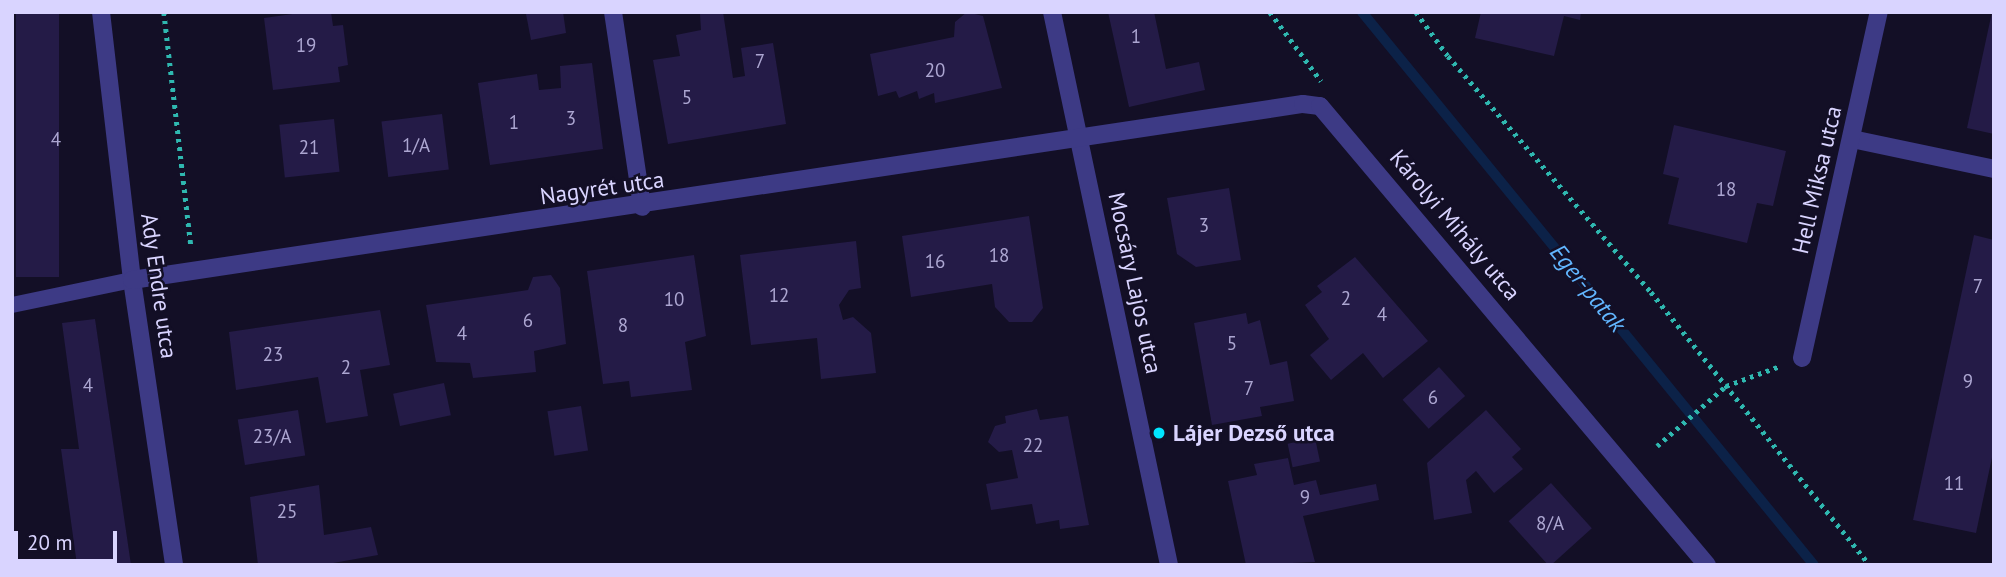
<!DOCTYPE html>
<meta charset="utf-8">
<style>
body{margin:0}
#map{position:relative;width:2006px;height:577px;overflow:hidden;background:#130f26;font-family:"PT Sans",sans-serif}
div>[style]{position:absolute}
.stream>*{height:10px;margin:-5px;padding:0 5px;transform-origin:5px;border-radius:5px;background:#0c2248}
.building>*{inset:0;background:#241b47;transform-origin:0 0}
.path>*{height:4.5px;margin-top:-2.25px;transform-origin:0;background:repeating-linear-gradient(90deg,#2fb8b0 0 3.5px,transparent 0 8.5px)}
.lane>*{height:16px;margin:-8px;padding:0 8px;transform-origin:8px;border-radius:8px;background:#3d3a85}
.street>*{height:18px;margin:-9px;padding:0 9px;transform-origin:9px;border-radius:9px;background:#3d3a85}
.dots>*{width:19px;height:19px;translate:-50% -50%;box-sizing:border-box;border:4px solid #130f26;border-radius:50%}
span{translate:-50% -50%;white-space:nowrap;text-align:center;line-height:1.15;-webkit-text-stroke:5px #130f26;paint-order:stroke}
.number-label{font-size:19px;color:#aca6d1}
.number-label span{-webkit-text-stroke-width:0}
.street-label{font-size:23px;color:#d9d4ff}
.poi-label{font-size:23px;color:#d9d4ff;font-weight:700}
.left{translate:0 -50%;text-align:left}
.water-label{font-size:24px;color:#62b6ff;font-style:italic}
.frame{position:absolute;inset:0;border:14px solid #d9d4ff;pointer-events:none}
.scale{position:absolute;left:14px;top:531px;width:103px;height:32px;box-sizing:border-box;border:4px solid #d9d4ff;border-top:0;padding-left:9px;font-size:21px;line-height:24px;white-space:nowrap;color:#d9d4ff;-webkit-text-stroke:5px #130f26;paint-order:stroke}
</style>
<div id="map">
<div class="stream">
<div style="left:1362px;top:12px;width:714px;rotate:50.74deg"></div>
</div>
<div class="building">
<div style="left:16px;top:12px;width:43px;height:265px"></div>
<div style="clip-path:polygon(307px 12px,331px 12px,333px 26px,343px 25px,348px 65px,338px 67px,340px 82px,273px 90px,264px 18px)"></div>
<div style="clip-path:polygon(563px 12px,566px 33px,531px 40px,526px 14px)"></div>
<div style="clip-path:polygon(723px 12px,733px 78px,745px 76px,741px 48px,773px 43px,786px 124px,668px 144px,653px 60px,680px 56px,676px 35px,701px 30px,700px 14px)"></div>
<div style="clip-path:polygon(967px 12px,983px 16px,1002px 88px,935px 103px,934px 93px,919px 99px,917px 91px,899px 98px,896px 91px,878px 96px,870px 54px,954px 37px,955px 22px)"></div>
<div style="clip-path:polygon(1108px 12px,1154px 12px,1166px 69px,1199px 62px,1205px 90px,1129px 107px)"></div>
<div style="clip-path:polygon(1481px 12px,1581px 12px,1580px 20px,1564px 16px,1554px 56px,1475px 38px)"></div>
<div style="clip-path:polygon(1992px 12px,1994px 12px,1994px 134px,1967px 128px)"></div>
<div style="clip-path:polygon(592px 63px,603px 149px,490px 165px,478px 83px,537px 74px,539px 90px,561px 88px,560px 66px)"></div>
<div style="left:442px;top:114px;width:56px;height:61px;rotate:83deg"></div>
<div style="left:334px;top:119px;width:53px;height:55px;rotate:84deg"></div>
<div style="clip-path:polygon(1674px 125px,1786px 151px,1773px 206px,1757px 203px,1747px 243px,1668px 224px,1679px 178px,1663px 174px)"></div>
<div style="clip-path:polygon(1229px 188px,1241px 260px,1196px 267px,1177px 254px,1167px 198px)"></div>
<div style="clip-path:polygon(1029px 216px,1043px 308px,1032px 322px,1009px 322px,995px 307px,992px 284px,911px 297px,902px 236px)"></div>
<div style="clip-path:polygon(1974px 235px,1994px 240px,1994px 448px,1976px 533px,1913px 520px)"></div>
<div style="clip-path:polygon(856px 241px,861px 288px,849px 290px,839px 305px,843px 320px,853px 317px,871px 333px,876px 373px,821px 379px,817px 338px,751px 345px,740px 255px)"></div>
<div style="clip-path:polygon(694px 255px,706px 336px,685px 342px,692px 390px,631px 397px,629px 381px,603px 384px,587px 271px)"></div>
<div style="clip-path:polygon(1355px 257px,1428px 341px,1383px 378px,1363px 353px,1331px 380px,1310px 355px,1329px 339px,1305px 305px,1322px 292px,1317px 286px)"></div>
<div style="clip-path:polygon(551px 275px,560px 288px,566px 344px,534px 351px,536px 372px,473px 378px,470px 363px,436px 362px,426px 305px,528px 290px,533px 277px)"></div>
<div style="clip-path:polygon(380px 310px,390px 365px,360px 370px,368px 416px,326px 423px,318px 377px,236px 390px,229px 332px)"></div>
<div style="clip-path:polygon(1246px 313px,1248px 324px,1260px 320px,1270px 365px,1287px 361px,1294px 401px,1260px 407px,1262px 416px,1212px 425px,1194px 323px)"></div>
<div style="clip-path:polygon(95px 319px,131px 565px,77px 565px,61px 449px,79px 449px,62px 323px)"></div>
<div style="left:1439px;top:367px;width:39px;height:49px;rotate:48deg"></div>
<div style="left:444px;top:383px;width:33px;height:52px;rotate:78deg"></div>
<div style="left:581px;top:406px;width:45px;height:34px;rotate:81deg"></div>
<div style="clip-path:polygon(1037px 409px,1040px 420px,1068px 416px,1089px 525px,1060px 529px,1059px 520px,1036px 524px,1032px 504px,991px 510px,986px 484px,1018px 478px,1012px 450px,999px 452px,988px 442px,995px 426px,1006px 423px,1005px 416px)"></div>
<div style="left:298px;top:410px;width:46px;height:61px;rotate:81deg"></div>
<div style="clip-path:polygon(1486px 410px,1521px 449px,1512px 457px,1523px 469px,1494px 493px,1476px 471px,1466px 480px,1472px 513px,1434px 520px,1427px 463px)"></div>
<div style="left:1315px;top:438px;width:24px;height:28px;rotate:78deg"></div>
<div style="clip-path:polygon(1288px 458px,1294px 485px,1316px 480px,1320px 495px,1376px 484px,1379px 500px,1303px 516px,1315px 562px,1246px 565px,1228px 481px,1257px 475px,1254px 464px)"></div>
<div style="left:1551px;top:483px;width:61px;height:57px;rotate:48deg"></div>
<div style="clip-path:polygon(319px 485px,324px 535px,371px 527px,378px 555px,322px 565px,258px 565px,250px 497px)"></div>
</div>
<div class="path">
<div style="left:164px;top:12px;width:234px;rotate:83.4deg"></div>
<div style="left:1270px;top:12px;width:86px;rotate:53.5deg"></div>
<div style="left:1416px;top:12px;width:54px;rotate:54deg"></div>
<div style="left:1448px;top:56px;width:311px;rotate:49.3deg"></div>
<div style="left:1651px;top:292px;width:350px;rotate:51.3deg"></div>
<div style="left:1657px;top:446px;width:91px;rotate:-41deg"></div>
<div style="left:1726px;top:386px;width:58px;rotate:-20.3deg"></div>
</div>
<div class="lane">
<div style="left:12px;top:305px;width:123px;rotate:-11.8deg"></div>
</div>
<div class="street">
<div style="left:101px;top:12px;width:270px;rotate:83.4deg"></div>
<div style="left:132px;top:280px;width:288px;rotate:81.6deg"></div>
<div style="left:613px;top:12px;width:197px;rotate:81.5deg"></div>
<div style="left:1052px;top:12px;width:565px;rotate:78.05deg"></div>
<div style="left:1852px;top:139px;width:145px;rotate:11.9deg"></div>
<div style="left:132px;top:280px;width:1184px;rotate:-8.55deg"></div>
<div style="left:1303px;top:104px;width:17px;rotate:7deg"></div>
<div style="left:1320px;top:106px;width:600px;rotate:49.86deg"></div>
<div style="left:1802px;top:358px;width:354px;rotate:-77.5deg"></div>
</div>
<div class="dots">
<div style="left:1159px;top:433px;background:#00e5ff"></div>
</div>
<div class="number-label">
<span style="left:1136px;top:37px">1</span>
<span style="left:306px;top:46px">19</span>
<span style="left:760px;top:62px">7</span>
<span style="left:935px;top:71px">20</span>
<span style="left:687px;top:98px">5</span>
<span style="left:571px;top:119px">3</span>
<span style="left:514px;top:123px">1</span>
<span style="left:56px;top:140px">4</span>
<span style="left:416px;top:146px">1/A</span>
<span style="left:309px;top:148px">21</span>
<span style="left:1726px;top:190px">18</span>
<span style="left:1204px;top:226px">3</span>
<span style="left:999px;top:256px">18</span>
<span style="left:935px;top:262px">16</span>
<span style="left:1978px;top:287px">7</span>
<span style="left:779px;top:296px">12</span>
<span style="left:1346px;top:299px">2</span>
<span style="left:674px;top:300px">10</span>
<span style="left:1382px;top:315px">4</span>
<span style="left:528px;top:321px">6</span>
<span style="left:623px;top:326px">8</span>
<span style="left:462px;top:334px">4</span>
<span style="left:1232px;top:344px">5</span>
<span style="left:273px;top:355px">23</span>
<span style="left:346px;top:368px">2</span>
<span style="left:1968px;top:382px">9</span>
<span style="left:88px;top:386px">4</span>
<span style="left:1249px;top:389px">7</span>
<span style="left:1433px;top:398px">6</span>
<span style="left:272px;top:437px">23/A</span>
<span style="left:1033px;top:446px">22</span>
<span style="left:1954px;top:484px">11</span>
<span style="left:1305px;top:498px">9</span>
<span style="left:287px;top:512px">25</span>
<span style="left:1550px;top:524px">8/A</span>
</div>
<div class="street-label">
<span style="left:1817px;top:180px;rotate:-77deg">Hell Miksa utca</span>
<span style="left:602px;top:188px;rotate:-8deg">Nagyrét utca</span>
<span style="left:1455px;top:225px;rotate:50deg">Károlyi Mihály utca</span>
<span style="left:1135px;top:283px;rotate:78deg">Mocsáry Lajos utca</span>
<span style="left:159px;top:286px;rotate:82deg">Ady Endre utca</span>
</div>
<div class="poi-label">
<span class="left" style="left:1173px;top:433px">Lájer Dezső utca</span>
</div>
<div class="water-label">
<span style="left:1588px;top:288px;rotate:51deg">Eger-patak</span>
</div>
<div class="frame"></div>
<div class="scale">20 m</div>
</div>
